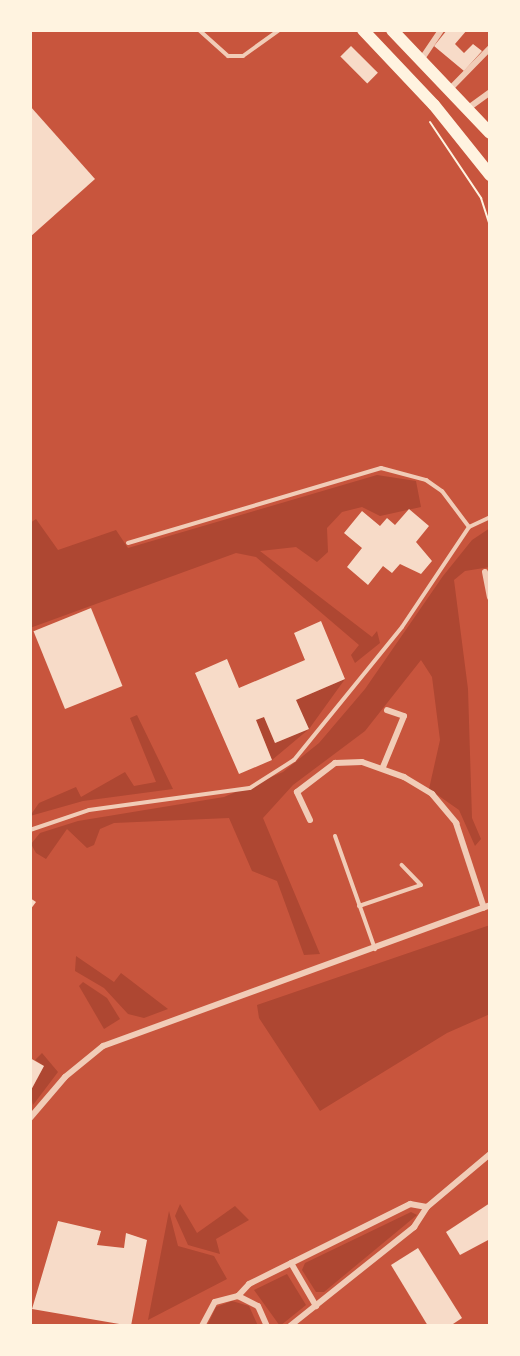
<!DOCTYPE html>
<style>
body{margin:0}
#map{position:relative;width:520px;height:1356px;overflow:hidden;background:#c8553d;font-family:"Work Sans",sans-serif}
div>[style]{position:absolute}
.green>*{inset:0;background:#ae4732}
.building>*{inset:0;background:#f7dbc8;transform-origin:0 0}
.path>*{height:2px;margin:-1px;padding:0 1px;transform-origin:1px;border-radius:1px;background:#fff3e0}
.service>*{height:4px;margin:-2px;padding:0 2px;transform-origin:2px;border-radius:2px;background:#f1ccb7}
.minor>*{height:6px;margin:-3px;padding:0 3px;transform-origin:3px;border-radius:3px;background:#f1ccb7}
.primary>*{height:12px;margin:-6px;padding:0 6px;transform-origin:6px;border-radius:6px;background:#fff3e0}
span{translate:-50% -50%;white-space:nowrap;text-align:center;line-height:1.15;-webkit-text-stroke:5px #fff3e0;paint-order:stroke}
.frame{position:absolute;inset:0;border:32px solid #fff3e0;pointer-events:none}
</style>
<div id="map">
<div class="green">
<div style="clip-path:polygon(377px 475px,416px 481px,421px 507px,380px 516px,362px 507px,342px 512px,327px 528px,328px 552px,317px 562px,296px 547px,260px 551px,372px 637px,377px 631px,380px 643px,355px 663px,351px 655px,359px 645px,256px 557px,236px 553px,30px 628px,30px 523px,36px 519px,58px 550px,116px 530px,128px 548px)"></div>
<div style="clip-path:polygon(490px 528px,490px 567px,465px 571px,454px 580px,468px 689px,472px 818px,481px 839px,475px 846px,459px 810px,429px 789px,440px 740px,432px 677px,421px 660px,365px 731px,293px 785px,263px 818px,320px 954px,304px 955px,277px 881px,252px 871px,229px 818px,114px 823px,100px 829px,94px 845px,87px 848px,67px 829px,46px 859px,36px 853px,31px 844px,40px 833px,78px 821px,224px 797px,283px 772px,319px 743px,365px 689px,443px 576px,472px 540px)"></div>
<div style="clip-path:polygon(345px 679px,309px 729px,272px 760px,256px 720px,264px 717px,275px 743px,308px 729px,296px 700px)"></div>
<div style="clip-path:polygon(137px 715px,173px 789px,83px 801px,30px 816px,39px 803px,76px 787px,81px 797px,125px 772px,134px 786px,156px 782px,130px 718px)"></div>
<div style="clip-path:polygon(490px 925px,490px 1014px,447px 1033px,320px 1111px,259px 1018px,257px 1005px)"></div>
<div style="clip-path:polygon(76px 956px,114px 982px,121px 973px,168px 1009px,144px 1018px,128px 1014px,104px 988px,75px 971px)"></div>
<div style="clip-path:polygon(83px 982px,107px 998px,120px 1019px,104px 1029px,79px 986px)"></div>
<div style="clip-path:polygon(42px 1053px,58px 1072px,33px 1105px,30px 1092px,44px 1066px,35px 1060px)"></div>
<div style="clip-path:polygon(180px 1204px,197px 1233px,235px 1206px,249px 1220px,216px 1239px,220px 1254px,188px 1245px,175px 1216px)"></div>
<div style="clip-path:polygon(169px 1211px,178px 1246px,214px 1256px,227px 1279px,148px 1320px)"></div>
<div style="clip-path:polygon(411px 1212px,417px 1215px,324px 1292px,316px 1292px,302px 1270px,305px 1263px)"></div>
<div style="clip-path:polygon(287px 1274px,306px 1305px,280px 1326px,254px 1290px)"></div>
<div style="clip-path:polygon(232px 1301px,249px 1306px,258px 1326px,207px 1326px,216px 1307px)"></div>
</div>
<div class="building">
<div style="clip-path:polygon(447px 30px,467px 30px,455px 44px,464px 53px,473px 44px,482px 51px,464px 71px,434px 46px)"></div>
<div style="left:351px;top:46px;width:38px;height:15px;rotate:45deg"></div>
<div style="clip-path:polygon(30px 106px,95px 179px,30px 237px)"></div>
<div style="clip-path:polygon(409px 509px,429px 526px,416px 542px,432px 561px,421px 574px,400px 564px,392px 573px,383px 566px,368px 585px,347px 567px,362px 548px,344px 533px,362px 511px,380px 526px,387px 518px,395px 525px)"></div>
<div style="left:91px;top:608px;width:84px;height:62px;rotate:68deg"></div>
<div style="clip-path:polygon(321px 621px,345px 679px,296px 700px,309px 729px,275px 743px,264px 717px,256px 720px,272px 760px,239px 774px,195px 673px,227px 659px,239px 688px,305px 660px,294px 633px)"></div>
<div style="clip-path:polygon(30px 898px,36px 902px,30px 910px)"></div>
<div style="clip-path:polygon(30px 1058px,44px 1066px,30px 1092px)"></div>
<div style="clip-path:polygon(490px 1203px,490px 1239px,460px 1255px,446px 1232px)"></div>
<div style="clip-path:polygon(58px 1221px,101px 1231px,97px 1245px,124px 1248px,126px 1233px,147px 1240px,131px 1326px,32px 1309px)"></div>
<div style="clip-path:polygon(418px 1248px,462px 1318px,450px 1326px,428px 1326px,391px 1265px)"></div>
</div>
<div class="path">
<div style="left:430px;top:122px;width:92px;rotate:56.1deg"></div>
<div style="left:481px;top:198px;width:29px;rotate:72deg"></div>
</div>
<div class="service">
<div style="left:199px;top:30px;width:39px;rotate:42deg"></div>
<div style="left:228px;top:56px;width:15px"></div>
<div style="left:243px;top:56px;width:44px;rotate:-35.8deg"></div>
<div style="left:128px;top:543px;width:264px;rotate:-16.5deg"></div>
<div style="left:381px;top:468px;width:47px;rotate:14.9deg"></div>
<div style="left:426px;top:480px;width:19px;rotate:35deg"></div>
<div style="left:442px;top:491px;width:45px;rotate:53.1deg"></div>
<div style="left:30px;top:830px;width:62px;rotate:-18.7deg"></div>
<div style="left:89px;top:810px;width:162px;rotate:-7.8deg"></div>
<div style="left:250px;top:788px;width:52px;rotate:-32.5deg"></div>
<div style="left:294px;top:760px;width:171px;rotate:-50.9deg"></div>
<div style="left:402px;top:627px;width:120px;rotate:-56.2deg"></div>
<div style="left:469px;top:527px;width:23px;rotate:-25deg"></div>
<div style="left:335px;top:836px;width:120px;rotate:70.5deg"></div>
<div style="left:359px;top:906px;width:65px;rotate:-18.7deg"></div>
<div style="left:421px;top:885px;width:28px;rotate:-134deg"></div>
</div>
<div class="minor">
<div style="left:421px;top:60px;width:36px;rotate:-56deg"></div>
<div style="left:449px;top:90px;width:59px;rotate:-45.7deg"></div>
<div style="left:467px;top:109px;width:29px;rotate:-36deg"></div>
<div style="left:485px;top:572px;width:26px;rotate:79deg"></div>
<div style="left:383px;top:767px;width:55px;rotate:-67.6deg"></div>
<div style="left:404px;top:716px;width:18px;rotate:-161deg"></div>
<div style="left:310px;top:820px;width:31px;rotate:-115deg"></div>
<div style="left:297px;top:792px;width:48px;rotate:-37.3deg"></div>
<div style="left:335px;top:763px;width:27px;rotate:-2deg"></div>
<div style="left:362px;top:762px;width:45px;rotate:19.7deg"></div>
<div style="left:404px;top:777px;width:33px;rotate:31deg"></div>
<div style="left:432px;top:794px;width:38px;rotate:50deg"></div>
<div style="left:456px;top:823px;width:89px;rotate:71.8deg"></div>
<div style="left:30px;top:1118px;width:54px;rotate:-49.5deg"></div>
<div style="left:65px;top:1077px;width:49px;rotate:-39.2deg"></div>
<div style="left:103px;top:1046px;width:412px;rotate:-20deg"></div>
<div style="left:291px;top:1263px;width:50px;rotate:59.8deg"></div>
<div style="left:238px;top:1296px;width:16px;rotate:-47deg"></div>
<div style="left:249px;top:1284px;width:180px;rotate:-26.4deg"></div>
<div style="left:410px;top:1204px;width:17px;rotate:10deg"></div>
<div style="left:202px;top:1326px;width:27px;rotate:-62deg"></div>
<div style="left:215px;top:1302px;width:24px;rotate:-15deg"></div>
<div style="left:238px;top:1296px;width:22px;rotate:27deg"></div>
<div style="left:258px;top:1306px;width:22px;rotate:66deg"></div>
<div style="left:290px;top:1326px;width:159px;rotate:-38.6deg"></div>
<div style="left:414px;top:1227px;width:24px;rotate:-57deg"></div>
<div style="left:427px;top:1207px;width:82px;rotate:-40.1deg"></div>
</div>
<div class="primary">
<div style="left:363px;top:30px;width:103px;rotate:46.6deg"></div>
<div style="left:434px;top:105px;width:90px;rotate:51.3deg"></div>
<div style="left:392px;top:30px;width:142px;rotate:46.4deg"></div>
</div>
<div class="frame"></div>
</div>
